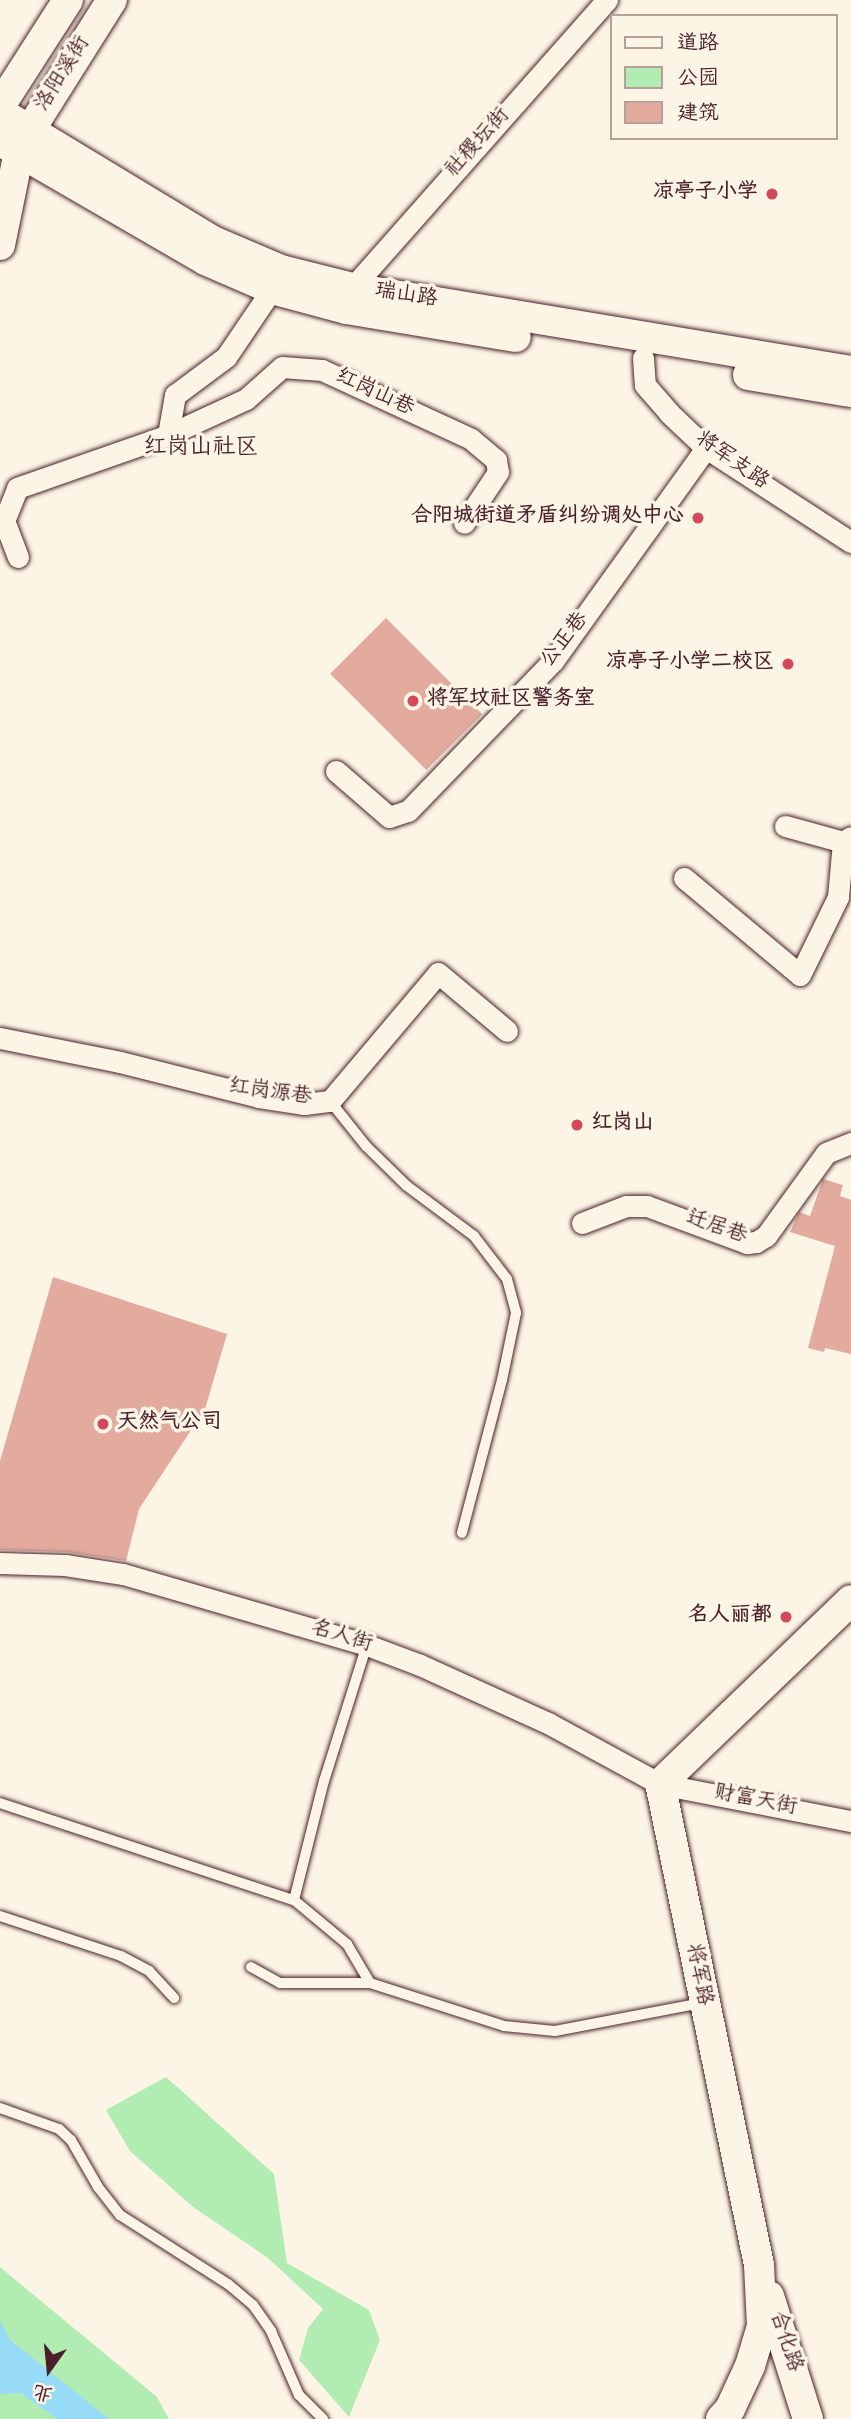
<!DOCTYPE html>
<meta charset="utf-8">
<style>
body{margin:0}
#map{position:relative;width:851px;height:2419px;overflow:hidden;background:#fcf5e5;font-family:"Gochi Hand","LXGW WenKai TC",sans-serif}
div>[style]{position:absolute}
.green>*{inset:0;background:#b1edb2}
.water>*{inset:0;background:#97dbf9}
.building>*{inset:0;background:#e3aa9e;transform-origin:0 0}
.roads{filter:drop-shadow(0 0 2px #4a1f2b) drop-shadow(0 0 2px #4a1f2b)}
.lane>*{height:10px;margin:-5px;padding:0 5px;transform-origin:5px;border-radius:5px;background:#fcf5e5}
.street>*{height:21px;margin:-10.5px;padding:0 10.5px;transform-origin:10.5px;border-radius:10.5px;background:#fcf5e5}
.secondary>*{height:30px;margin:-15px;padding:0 15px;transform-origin:15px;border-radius:15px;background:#fcf5e5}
.dots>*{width:19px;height:19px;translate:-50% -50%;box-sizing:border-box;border:4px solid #fcf5e5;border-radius:50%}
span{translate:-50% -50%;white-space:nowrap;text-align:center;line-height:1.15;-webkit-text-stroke:7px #fcf5e5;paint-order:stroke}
.street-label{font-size:21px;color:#4a1f2b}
.poi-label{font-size:21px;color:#4a1f2b;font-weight:700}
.right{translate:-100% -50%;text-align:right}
.left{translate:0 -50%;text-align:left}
.neighbourhood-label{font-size:23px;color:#4a1f2b}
.legend{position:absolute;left:610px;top:14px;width:228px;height:126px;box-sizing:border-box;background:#fcf5e5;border:2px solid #b59f9b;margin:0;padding:9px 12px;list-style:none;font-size:21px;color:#4a1f2b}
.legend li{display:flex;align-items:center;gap:14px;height:35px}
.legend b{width:35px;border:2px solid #b59f9b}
.north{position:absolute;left:14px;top:2335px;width:70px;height:70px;-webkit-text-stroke:5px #fcf5e5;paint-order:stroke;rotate:195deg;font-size:19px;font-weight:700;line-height:28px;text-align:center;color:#4a1f2b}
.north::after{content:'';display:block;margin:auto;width:24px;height:32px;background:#4a1f2b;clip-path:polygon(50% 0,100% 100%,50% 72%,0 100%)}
</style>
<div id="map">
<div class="green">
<div style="clip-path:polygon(166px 2077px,274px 2174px,287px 2263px,369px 2310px,380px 2340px,349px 2417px,299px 2360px,308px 2328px,323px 2309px,268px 2258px,193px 2207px,130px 2151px,106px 2110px)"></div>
<div style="clip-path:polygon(0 2267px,157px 2397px,169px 2419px,0 2419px)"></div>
</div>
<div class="water">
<div style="clip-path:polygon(0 2321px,10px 2340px,109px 2419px,57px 2419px,21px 2393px,0 2394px)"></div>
</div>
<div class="building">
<div style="left:386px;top:618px;width:136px;height:79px;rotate:45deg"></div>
<div style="clip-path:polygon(823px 1179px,843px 1185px,840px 1196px,851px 1200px,851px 1354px,825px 1348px,824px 1352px,808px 1348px,835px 1246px,790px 1232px,799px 1212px,810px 1216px)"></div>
<div style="clip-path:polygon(53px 1277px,227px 1334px,205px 1409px,139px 1509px,126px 1561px,66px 1552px,0 1550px,0 1461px)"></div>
</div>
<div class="roads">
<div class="lane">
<div style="left:330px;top:1101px;width:58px;rotate:51.3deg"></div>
<div style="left:366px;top:1146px;width:57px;rotate:44.3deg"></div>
<div style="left:407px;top:1186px;width:84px;rotate:36.7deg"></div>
<div style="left:474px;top:1236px;width:54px;rotate:52.5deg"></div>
<div style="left:507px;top:1279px;width:35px;rotate:75deg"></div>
<div style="left:516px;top:1313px;width:68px;rotate:101.8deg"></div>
<div style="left:502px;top:1380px;width:158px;rotate:104.7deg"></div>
<div style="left:0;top:1803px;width:310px;rotate:18.3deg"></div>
<div style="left:294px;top:1900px;width:69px;rotate:39.7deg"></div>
<div style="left:347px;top:1944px;width:45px;rotate:59.5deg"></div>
<div style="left:370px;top:1983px;width:141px;rotate:17.8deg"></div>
<div style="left:504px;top:2026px;width:51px;rotate:5.6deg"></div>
<div style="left:555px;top:2031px;width:150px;rotate:-10.8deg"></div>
<div style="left:294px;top:1900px;width:123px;rotate:-75.9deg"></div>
<div style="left:324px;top:1781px;width:143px;rotate:-72.5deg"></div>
<div style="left:0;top:1916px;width:127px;rotate:18.3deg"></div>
<div style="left:121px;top:1956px;width:32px;rotate:28deg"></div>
<div style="left:149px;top:1971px;width:37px;rotate:47deg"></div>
<div style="left:251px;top:1967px;width:33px;rotate:29deg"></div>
<div style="left:280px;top:1983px;width:90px"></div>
<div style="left:0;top:2108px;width:63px;rotate:19.6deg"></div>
<div style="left:59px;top:2129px;width:16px;rotate:43deg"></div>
<div style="left:71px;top:2140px;width:54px;rotate:60.1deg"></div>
<div style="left:98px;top:2187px;width:36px;rotate:52deg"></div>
<div style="left:120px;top:2215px;width:128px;rotate:32.6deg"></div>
<div style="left:228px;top:2284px;width:33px;rotate:40deg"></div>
<div style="left:253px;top:2305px;width:32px;rotate:55deg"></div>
<div style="left:271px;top:2331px;width:70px;rotate:66.4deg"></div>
<div style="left:299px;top:2395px;width:34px;rotate:45deg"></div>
</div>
<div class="street">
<div style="left:352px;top:288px;width:385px;rotate:-48.5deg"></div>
<div style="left:643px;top:358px;width:27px;rotate:86deg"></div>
<div style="left:645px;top:385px;width:37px;rotate:49deg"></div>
<div style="left:669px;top:413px;width:51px;rotate:43.4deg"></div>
<div style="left:706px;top:448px;width:173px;rotate:33deg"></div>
<div style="left:168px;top:435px;width:41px;rotate:-80.1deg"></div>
<div style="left:175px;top:395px;width:64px;rotate:-36.7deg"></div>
<div style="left:226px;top:357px;width:82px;rotate:-55.9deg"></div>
<div style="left:18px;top:557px;width:39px;rotate:-111deg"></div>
<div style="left:4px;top:521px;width:35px;rotate:-68deg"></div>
<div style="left:17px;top:488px;width:160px;rotate:-19.3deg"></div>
<div style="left:168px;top:435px;width:86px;rotate:-24.8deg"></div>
<div style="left:246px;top:399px;width:48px;rotate:-41.6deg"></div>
<div style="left:282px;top:367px;width:40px;rotate:4.3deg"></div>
<div style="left:322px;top:370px;width:164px;rotate:24.8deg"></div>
<div style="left:471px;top:439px;width:33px;rotate:40deg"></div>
<div style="left:496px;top:460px;width:12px;rotate:81deg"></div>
<div style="left:498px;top:472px;width:61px;rotate:123.7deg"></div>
<div style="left:336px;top:771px;width:70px;rotate:41deg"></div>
<div style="left:389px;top:817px;width:20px;rotate:-18deg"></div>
<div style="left:408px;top:811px;width:209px;rotate:-46deg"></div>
<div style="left:553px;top:661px;width:262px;rotate:-54.3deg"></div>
<div style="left:785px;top:826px;width:60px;rotate:15.4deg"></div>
<div style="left:684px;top:878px;width:151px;rotate:39.9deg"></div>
<div style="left:800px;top:975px;width:87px;rotate:-64deg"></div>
<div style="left:838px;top:897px;width:55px;rotate:-84.8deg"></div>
<div style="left:843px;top:842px;width:9px;rotate:-32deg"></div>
<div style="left:0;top:1038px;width:122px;rotate:11.3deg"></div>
<div style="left:120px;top:1062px;width:143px;rotate:14.1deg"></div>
<div style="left:259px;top:1097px;width:46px;rotate:8.8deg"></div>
<div style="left:304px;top:1104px;width:26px;rotate:-7deg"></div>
<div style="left:330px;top:1101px;width:167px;rotate:-49.8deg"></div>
<div style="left:438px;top:973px;width:90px;rotate:40deg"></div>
<div style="left:582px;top:1223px;width:47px;rotate:-21.1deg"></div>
<div style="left:626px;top:1206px;width:21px"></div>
<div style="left:647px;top:1206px;width:107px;rotate:20.3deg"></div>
<div style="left:747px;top:1243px;width:9px;rotate:-6deg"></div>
<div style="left:756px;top:1242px;width:12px;rotate:-31deg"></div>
<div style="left:766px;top:1236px;width:102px;rotate:-54.1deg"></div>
<div style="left:826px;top:1153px;width:27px;rotate:-22deg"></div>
<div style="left:0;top:1563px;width:65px;rotate:1.8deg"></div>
<div style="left:65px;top:1565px;width:59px;rotate:8.8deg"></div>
<div style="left:123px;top:1574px;width:254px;rotate:16.2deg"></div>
<div style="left:367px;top:1645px;width:57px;rotate:20.7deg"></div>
<div style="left:420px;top:1665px;width:141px;rotate:24.4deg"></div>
<div style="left:548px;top:1723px;width:128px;rotate:28.6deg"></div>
<div style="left:660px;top:1784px;width:195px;rotate:11deg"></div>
</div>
<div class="secondary">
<div style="left:0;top:106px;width:126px;rotate:-57.3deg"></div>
<div style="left:0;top:112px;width:249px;rotate:31.2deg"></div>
<div style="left:213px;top:241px;width:74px;rotate:23.1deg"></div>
<div style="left:281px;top:270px;width:73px;rotate:14.2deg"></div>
<div style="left:352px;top:288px;width:506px;rotate:9.44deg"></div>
<div style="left:0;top:141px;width:237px;rotate:30.1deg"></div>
<div style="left:205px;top:260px;width:73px;rotate:23.4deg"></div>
<div style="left:272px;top:289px;width:77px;rotate:15.1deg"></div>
<div style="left:346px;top:309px;width:172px;rotate:9.4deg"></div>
<div style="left:0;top:245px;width:95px;rotate:-78.5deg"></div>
<div style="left:19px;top:152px;width:25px;rotate:-63deg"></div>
<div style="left:30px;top:130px;width:154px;rotate:-57.8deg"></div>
<div style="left:748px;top:375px;width:104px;rotate:9.4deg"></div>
<div style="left:769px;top:2296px;width:129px;rotate:72.4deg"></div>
<div style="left:721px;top:2419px;width:13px;rotate:-48deg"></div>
<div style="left:730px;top:2409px;width:47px;rotate:-65.1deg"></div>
<div style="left:750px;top:2366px;width:42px;rotate:-73.3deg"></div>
<div style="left:762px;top:2326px;width:61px;rotate:-92.8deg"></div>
<div style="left:759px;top:2265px;width:491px;rotate:-101.6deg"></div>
<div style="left:660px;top:1784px;width:265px;rotate:-43.9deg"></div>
</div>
</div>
<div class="dots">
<div style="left:772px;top:194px;background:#d1495b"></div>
<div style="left:698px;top:518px;background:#d1495b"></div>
<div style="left:788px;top:664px;background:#d1495b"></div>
<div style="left:413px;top:701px;background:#d1495b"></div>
<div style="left:577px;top:1125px;background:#d1495b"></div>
<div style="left:103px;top:1424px;background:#d1495b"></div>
<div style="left:786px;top:1617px;background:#d1495b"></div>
</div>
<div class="street-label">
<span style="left:64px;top:75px;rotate:-58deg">洛阳溪街</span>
<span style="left:479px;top:144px;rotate:-48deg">社稷坛街</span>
<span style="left:406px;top:297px;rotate:9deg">瑞山路</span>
<span style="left:374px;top:394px;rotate:25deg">红岗山巷</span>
<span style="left:731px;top:462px;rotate:35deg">将军支路</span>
<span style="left:566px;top:641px;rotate:-52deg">公正巷</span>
<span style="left:270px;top:1094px;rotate:8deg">红岗源巷</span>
<span style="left:716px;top:1229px;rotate:19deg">迁居巷</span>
<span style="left:341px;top:1638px;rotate:17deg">名人街</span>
<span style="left:755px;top:1802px;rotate:11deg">财富天街</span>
<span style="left:697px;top:1975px;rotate:79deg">将军路</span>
<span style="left:784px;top:2342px;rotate:72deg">合化路</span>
</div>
<div class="poi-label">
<span class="right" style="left:758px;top:194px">凉亭子小学</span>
<span class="right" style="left:684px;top:518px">合阳城街道矛盾纠纷调处中心</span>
<span class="right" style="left:774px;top:664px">凉亭子小学二校区</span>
<span class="left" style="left:427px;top:701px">将军坟社区警务室</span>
<span class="left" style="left:591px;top:1125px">红岗山</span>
<span class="left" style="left:117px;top:1424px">天然气公司</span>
<span class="right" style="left:772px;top:1617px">名人丽都</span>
</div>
<div class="neighbourhood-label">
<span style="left:201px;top:449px">红岗山社区</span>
</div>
<ul class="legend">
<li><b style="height:9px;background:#fcf5e5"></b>道路</li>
<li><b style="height:19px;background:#b1edb2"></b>公园</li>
<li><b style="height:19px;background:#e3aa9e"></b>建筑</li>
</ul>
<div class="north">北</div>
</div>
